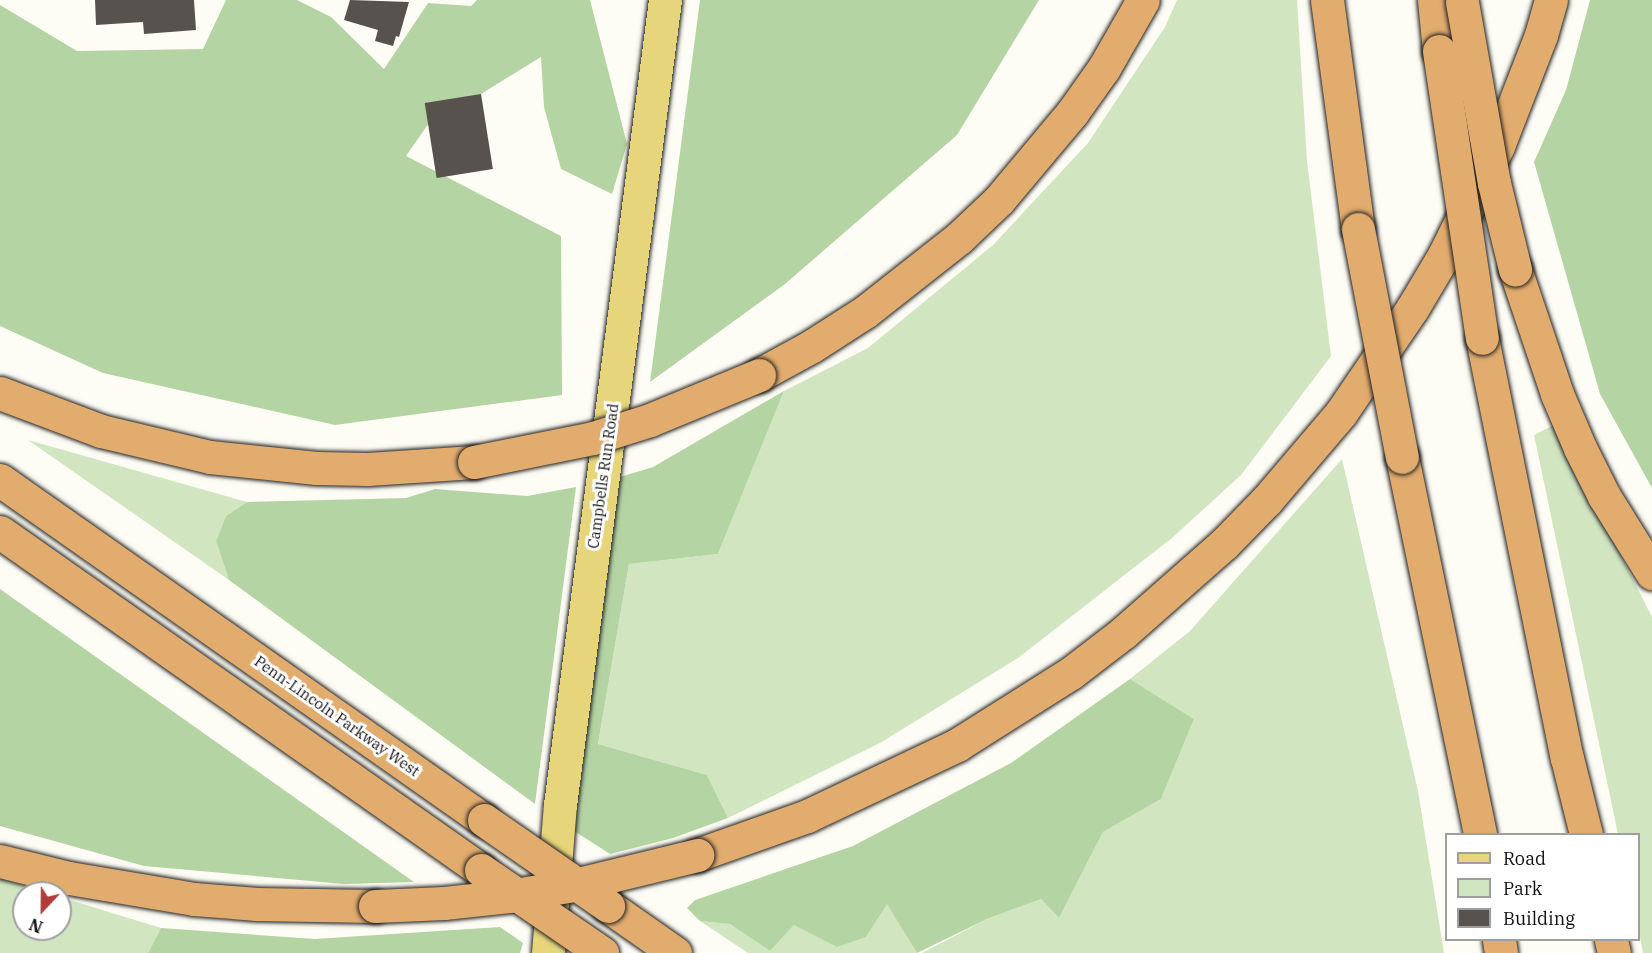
<!DOCTYPE html>
<style>
body{margin:0}
#map{position:relative;width:1652px;height:953px;overflow:hidden;background:#fefdf5;font-family:"IBM Plex Serif",serif}
div>[style]{position:absolute}
.green>*{inset:0;background:#d1e5c1}
.forest>*{inset:0;background:#b5d4a3}
.building>*{inset:0;background:#57524e;transform-origin:0 0}
.roads{filter:drop-shadow(0 0 2px #212121) drop-shadow(0 0 2px #212121)}
.primary>*{height:33px;margin:-16.5px;padding:0 16.5px;transform-origin:16.5px;border-radius:16.5px;background:#e7d57b}
.highway>*{height:33px;margin:-16.5px;padding:0 16.5px;transform-origin:16.5px;border-radius:16.5px;background:#e2ac6e}
.bridges{filter:drop-shadow(0 0 2px #212121) drop-shadow(0 0 2px #212121)}
.highway-bridge>*{height:33px;margin:-16.5px;padding:0 16.5px;transform-origin:16.5px;border-radius:16.5px;background:#e2ac6e}
span{translate:-50% -50%;white-space:nowrap;text-align:center;line-height:1.15;-webkit-text-stroke:6px #fff;paint-order:stroke}
.street-label{font-size:15px;color:#101010}
.legend{position:absolute;left:1445px;top:833px;width:195px;height:108px;box-sizing:border-box;background:#fff;border:2px solid #9f9f9f;margin:0;padding:8px 10px;list-style:none;font-size:18px;color:#101010}
.legend li{display:flex;align-items:center;gap:12px;height:30px}
.legend b{width:30px;border:2px solid #9f9f9f}
.north{position:absolute;left:12px;top:881px;width:60px;height:60px;box-sizing:border-box;background:#fff;border:2px solid #9f9f9f;border-radius:50%;rotate:202deg;font-size:16px;font-weight:700;line-height:24px;text-align:center;color:#101010}
.north::after{content:'';display:block;margin:auto;width:21px;height:27px;background:#af3d39;clip-path:polygon(50% 0,100% 100%,50% 72%,0 100%)}
</style>
<div id="map">
<div class="green">
<div style="clip-path:polygon(1177px 0,1297px 0,1307px 161px,1331px 356px,1241px 475px,1172px 538px,1018px 658px,880px 743px,728px 818px,707px 775px,598px 744px,629px 564px,718px 554px,784px 391px,868px 348px,993px 245px,1088px 143px,1165px 27px)"></div>
<div style="clip-path:polygon(1554px 425px,1652px 617px,1652px 953px,1643px 953px,1639px 932px,1638px 834px,1618px 834px,1534px 435px)"></div>
<div style="clip-path:polygon(28px 440px,247px 502px,226px 516px,216px 541px,229px 580px)"></div>
<div style="clip-path:polygon(1342px 459px,1418px 791px,1444px 953px,922px 953px,987px 919px,1041px 899px,1059px 918px,1103px 832px,1161px 799px,1194px 719px,1130px 679px,1190px 631px)"></div>
<div style="clip-path:polygon(0 878px,48px 893px,24px 893px,24px 929px,60px 929px,60px 897px,161px 928px,148px 953px,0 953px)"></div>
<div style="clip-path:polygon(887px 903px,917px 953px,748px 953px,700px 921px,730px 924px,770px 951px,794px 925px,866px 937px)"></div>
</div>
<div class="forest">
<div style="clip-path:polygon(226px 0,297px 0,331px 17px,384px 69px,428px 3px,471px 6px,477px 0,590px 0,627px 144px,612px 194px,561px 169px,544px 107px,541px 57px,481px 94px,438px 110px,406px 156px,561px 236px,562px 395px,335px 425px,103px 373px,0 326px,0 5px,77px 51px,203px 49px)"></div>
<div style="clip-path:polygon(700px 0,1039px 0,957px 135px,785px 284px,650px 382px)"></div>
<div style="clip-path:polygon(1590px 0,1652px 0,1652px 488px,1600px 394px,1534px 162px,1566px 90px)"></div>
<div style="clip-path:polygon(784px 391px,718px 554px,629px 564px,598px 744px,707px 775px,728px 818px,673px 838px,610px 854px,571px 829px,620px 477px,653px 467px)"></div>
<div style="clip-path:polygon(576px 487px,535px 804px,229px 580px,216px 541px,226px 516px,247px 502px,406px 498px,435px 489px,527px 496px)"></div>
<div style="clip-path:polygon(0 589px,414px 882px,344px 884px,144px 866px,0 826px)"></div>
<div style="clip-path:polygon(1130px 679px,1194px 719px,1161px 799px,1103px 832px,1059px 918px,1041px 899px,987px 919px,917px 953px,887px 904px,866px 937px,837px 947px,794px 925px,770px 951px,730px 924px,700px 921px,687px 908px,695px 900px,853px 846px,1011px 763px)"></div>
<div style="clip-path:polygon(500px 927px,523px 943px,520px 953px,148px 953px,161px 928px,315px 939px)"></div>
</div>
<div class="building">
<div style="clip-path:polygon(95px 0,194px 0,196px 30px,144px 34px,143px 22px,96px 25px)"></div>
<div style="clip-path:polygon(350px 0,409px 2px,399px 37px,396px 36px,393px 46px,375px 41px,378px 30px,344px 20px)"></div>
<div style="left:481px;top:94px;width:76px;height:57px;rotate:81deg"></div>
</div>
<div class="roads">
<div class="primary">
<div style="left:548px;top:953px;width:148px;rotate:-85.4deg"></div>
<div style="left:560px;top:805px;width:812px;rotate:-82.57deg"></div>
</div>
<div class="highway">
<div style="left:1327px;top:0;width:231px;rotate:82.3deg"></div>
<div style="left:1434px;top:0;width:51px;rotate:84.4deg"></div>
<div style="left:1515px;top:269px;width:132px;rotate:71.4deg"></div>
<div style="left:1557px;top:394px;width:59px;rotate:66.9deg"></div>
<div style="left:1580px;top:448px;width:54px;rotate:63.4deg"></div>
<div style="left:1604px;top:496px;width:91px;rotate:58.1deg"></div>
<div style="left:1482px;top:338px;width:429px;rotate:78.6deg"></div>
<div style="left:1567px;top:758px;width:78px;rotate:76deg"></div>
<div style="left:759px;top:375px;width:60px;rotate:-28.7deg"></div>
<div style="left:812px;top:346px;width:63px;rotate:-32.7deg"></div>
<div style="left:865px;top:312px;width:120px;rotate:-38.2deg"></div>
<div style="left:959px;top:238px;width:55px;rotate:-43.5deg"></div>
<div style="left:999px;top:200px;width:114px;rotate:-50deg"></div>
<div style="left:1072px;top:113px;width:55px;rotate:-54.6deg"></div>
<div style="left:1104px;top:68px;width:78px;rotate:-60.2deg"></div>
<div style="left:0;top:393px;width:108px;rotate:20.6deg"></div>
<div style="left:101px;top:431px;width:112px;rotate:13.4deg"></div>
<div style="left:210px;top:457px;width:107px;rotate:5.9deg"></div>
<div style="left:316px;top:468px;width:52px;rotate:1.1deg"></div>
<div style="left:368px;top:469px;width:106px;rotate:-3.8deg"></div>
<div style="left:1402px;top:457px;width:385px;rotate:78.3deg"></div>
<div style="left:0;top:480px;width:591px;rotate:35.09deg"></div>
<div style="left:0;top:532px;width:588px;rotate:35.1deg"></div>
<div style="left:697px;top:855px;width:117px;rotate:-19.5deg"></div>
<div style="left:807px;top:816px;width:166px;rotate:-25.3deg"></div>
<div style="left:957px;top:745px;width:135px;rotate:-32.3deg"></div>
<div style="left:1071px;top:673px;width:66px;rotate:-37.6deg"></div>
<div style="left:1123px;top:633px;width:135px;rotate:-41.4deg"></div>
<div style="left:1224px;top:544px;width:62px;rotate:-45.7deg"></div>
<div style="left:1267px;top:500px;width:114px;rotate:-49.6deg"></div>
<div style="left:1341px;top:413px;width:126px;rotate:-55.7deg"></div>
<div style="left:1412px;top:309px;width:63px;rotate:-59.3deg"></div>
<div style="left:1444px;top:255px;width:122px;rotate:-63.6deg"></div>
<div style="left:1498px;top:146px;width:119px;rotate:-68.8deg"></div>
<div style="left:1541px;top:35px;width:36px;rotate:-74deg"></div>
<div style="left:0;top:861px;width:71px;rotate:13.8deg"></div>
<div style="left:69px;top:878px;width:127px;rotate:9.5deg"></div>
<div style="left:194px;top:899px;width:63px;rotate:4.5deg"></div>
<div style="left:257px;top:904px;width:118px;rotate:1deg"></div>
<div style="left:608px;top:906px;width:82px;rotate:35deg"></div>
<div style="left:1499px;top:940px;width:13px;rotate:81deg"></div>
<div style="left:1611px;top:940px;width:13px;rotate:77deg"></div>
</div>
</div>
<div class="bridges">
<div class="highway-bridge">
<div style="left:1462px;top:2px;width:184px;rotate:80deg"></div>
<div style="left:1494px;top:183px;width:89px;rotate:76.3deg"></div>
<div style="left:1439px;top:51px;width:290px;rotate:81.5deg"></div>
<div style="left:1358px;top:229px;width:232px;rotate:79.1deg"></div>
<div style="left:474px;top:462px;width:121px;rotate:-11.4deg"></div>
<div style="left:593px;top:438px;width:60px;rotate:-17.5deg"></div>
<div style="left:650px;top:420px;width:118px;rotate:-22.4deg"></div>
<div style="left:484px;top:820px;width:151px;rotate:34.7deg"></div>
<div style="left:481px;top:870px;width:147px;rotate:34.4deg"></div>
<div style="left:375px;top:906px;width:69px;rotate:-2.5deg"></div>
<div style="left:444px;top:903px;width:65px;rotate:-6.1deg"></div>
<div style="left:509px;top:896px;width:66px;rotate:-9.6deg"></div>
<div style="left:574px;top:885px;width:127px;rotate:-13.7deg"></div>
</div>
</div>
<div class="street-label">
<span style="left:603px;top:476px;rotate:-82deg">Campbells Run Road</span>
<span style="left:337px;top:716px;rotate:35deg">Penn-Lincoln Parkway West</span>
</div>
<ul class="legend">
<li><b style="height:8px;background:#e7d57b"></b>Road</li>
<li><b style="height:16px;background:#d1e5c1"></b>Park</li>
<li><b style="height:16px;background:#57524e"></b>Building</li>
</ul>
<div class="north">N</div>
</div>
